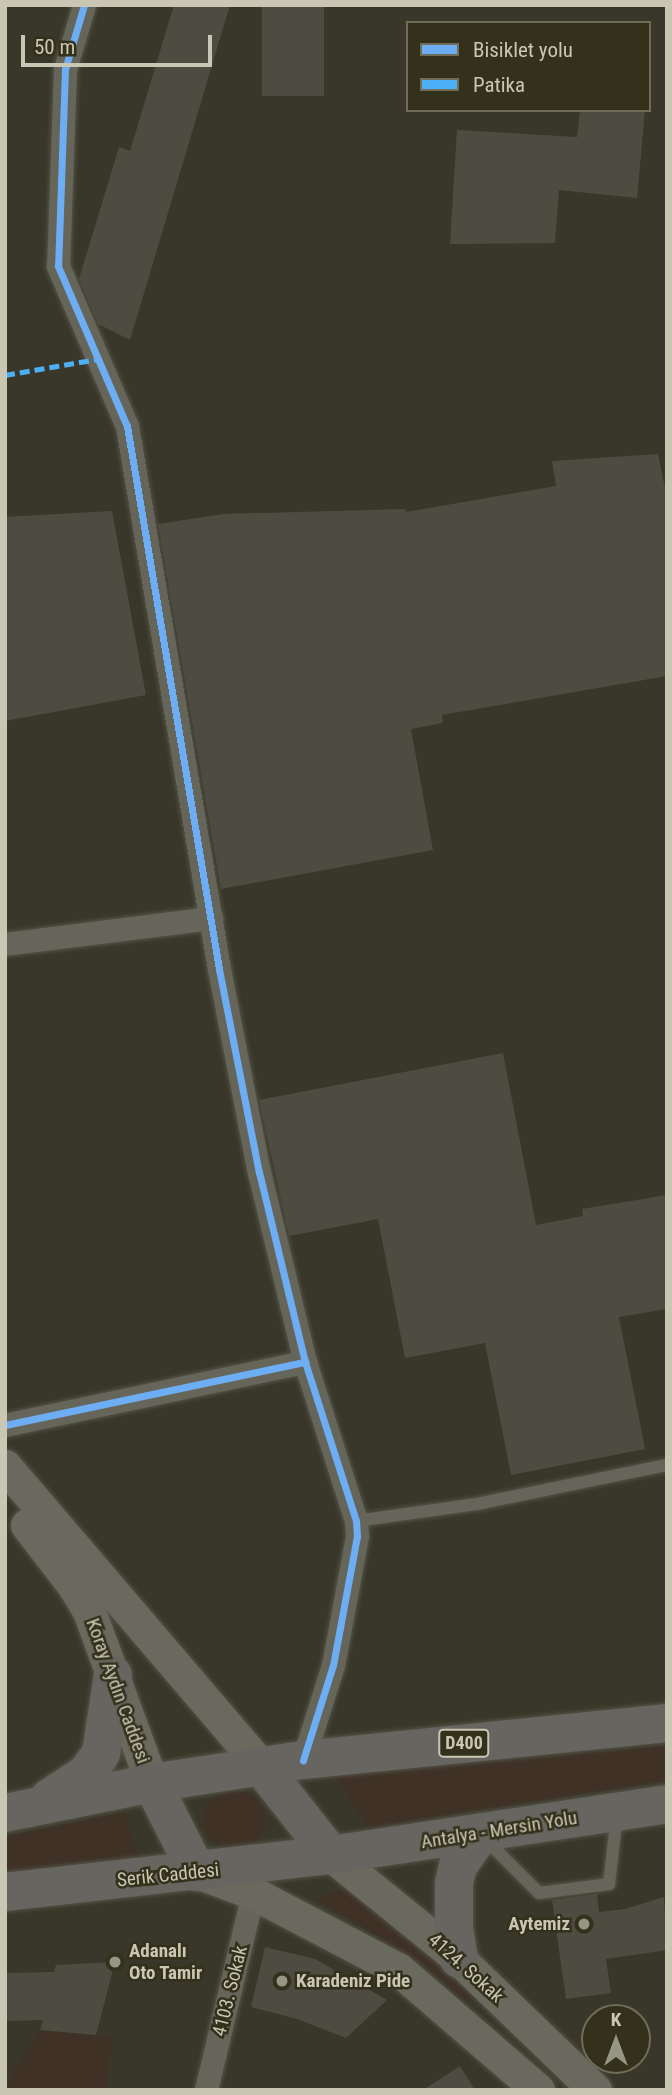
<!DOCTYPE html>
<meta charset="utf-8">
<style>
body{margin:0}
#map{position:relative;width:672px;height:2095px;overflow:hidden;background:#393729;font-family:"Roboto Condensed",sans-serif}
div>[style]{position:absolute}
.green>*{inset:0;background:#3f3126}
.round{border-radius:50%}
.building>*{inset:0;background:#4e4c41;transform-origin:0 0}
.roads{filter:drop-shadow(0 0 2px #535247) drop-shadow(0 0 2px #535247)}
.lane>*{height:12px;margin:-6px;padding:0 6px;transform-origin:6px;border-radius:6px;background:#666559}
.street>*{height:23px;margin:-11.5px;padding:0 11.5px;transform-origin:11.5px;border-radius:11.5px;background:#666559}
.secondary>*{height:33px;margin:-16.5px;padding:0 16.5px;transform-origin:16.5px;border-radius:16.5px;background:#6a695e}
.highway>*{height:38px;margin:-19px;padding:0 19px;transform-origin:19px;border-radius:19px;background:#66655f}
.quiet>*{height:5px;margin-top:-2.5px;transform-origin:0;background:repeating-linear-gradient(90deg,#4cb0f7 0 10px,transparent 0 15px)}
.cycleway>*{height:7px;margin:-3.5px;padding:0 3.5px;transform-origin:3.5px;border-radius:3.5px;background:#6dadf4}
.dots>*{width:19px;height:19px;translate:-50% -50%;box-sizing:border-box;border:4px solid #33311c;border-radius:50%}
span{translate:-50% -50%;white-space:nowrap;text-align:center;line-height:1.15;-webkit-text-stroke:5px #33311c;paint-order:stroke}
.shield-label span{padding:2px 5px;background:#33311c;border:2px solid;border-radius:5px;-webkit-text-stroke-width:0}
.shield-label{font-size:18px;color:#c9c7b3;font-weight:700}
.street-label{font-size:19px;color:#c9c7b3}
.poi-label{font-size:19px;color:#c9c7b3;font-weight:700}
.right{translate:-100% -50%;text-align:right}
.left{translate:0 -50%;text-align:left}
.frame{position:absolute;inset:0;border:7px solid #c9c7b3;pointer-events:none}
.legend{position:absolute;left:406px;top:21px;width:245px;height:91px;box-sizing:border-box;background:#33311c;border:2px solid #6f6d58;margin:0;padding:9px 12px;list-style:none;font-size:21px;color:#c9c7b3}
.legend li{display:flex;align-items:center;gap:14px;height:35px}
.legend b{width:35px;border:2px solid #6f6d58}
.north{position:absolute;left:581px;top:2004px;width:70px;height:70px;box-sizing:border-box;background:#33311c;border:2px solid #6f6d58;border-radius:50%;rotate:0deg;font-size:19px;font-weight:700;line-height:28px;text-align:center;color:#c9c7b3}
.north::after{content:'';display:block;margin:auto;width:24px;height:32px;background:#979583;clip-path:polygon(50% 0,100% 100%,50% 72%,0 100%)}
.scale{position:absolute;left:21px;top:35px;width:191px;height:32px;box-sizing:border-box;border:4px solid #c9c7b3;border-top:0;padding-left:9px;font-size:21px;line-height:24px;white-space:nowrap;color:#c9c7b3;-webkit-text-stroke:5px #33311c;paint-order:stroke}
</style>
<div id="map">
<div class="green">
<div style="clip-path:polygon(667px 1746px,667px 1780px,368px 1828px,335px 1776px)"></div>
<div class="round" style="left:204px;top:1790px;width:60px;height:60px"></div>
<div style="clip-path:polygon(124px 1812px,139px 1859px,5px 1876px,5px 1837px)"></div>
<div style="clip-path:polygon(347px 1889px,419px 1945px,471px 1996px,467px 2002px,414px 1959px,316px 1898px)"></div>
<div style="clip-path:polygon(40px 2030px,112px 2037px,107px 2090px,8px 2090px,12px 2075px)"></div>
</div>
<div class="building">
<div style="clip-path:polygon(174px 5px,230px 5px,130px 340px,98px 324px,79px 279px,119px 147px,130px 151px)"></div>
<div style="left:262px;top:5px;width:62px;height:91px"></div>
<div style="clip-path:polygon(580px 110px,645px 110px,637px 198px,559px 190px,555px 243px,450px 244px,457px 130px,577px 137px)"></div>
<div style="clip-path:polygon(658px 454px,667px 498px,667px 676px,442px 715px,443px 723px,411px 729px,433px 850px,221px 889px,158px 524px,223px 514px,405px 509px,406px 512px,556px 486px,552px 461px)"></div>
<div style="clip-path:polygon(112px 511px,146px 695px,5px 721px,5px 517px)"></div>
<div style="clip-path:polygon(503px 1053px,536px 1225px,583px 1216px,582px 1209px,667px 1195px,667px 1309px,619px 1317px,645px 1449px,511px 1475px,485px 1343px,405px 1358px,378px 1219px,289px 1236px,259px 1100px)"></div>
<div style="clip-path:polygon(597px 1894px,599px 1912px,625px 1909px,664px 1897px,667px 1950px,606px 1959px,611px 1993px,566px 1999px,552px 1900px)"></div>
<div style="clip-path:polygon(265px 1947px,315px 1959px,387px 2000px,346px 2038px,297px 2019px,251px 2007px)"></div>
<div style="clip-path:polygon(115px 1962px,96px 2035px,40px 2030px,43px 2020px,5px 2021px,5px 1973px,54px 1972px,56px 1965px)"></div>
<div style="clip-path:polygon(460px 2066px,475px 2090px,423px 2090px)"></div>
</div>
<div class="roads">
<div class="lane">
<div style="left:356px;top:1521px;width:122px;rotate:-8deg"></div>
<div style="left:477px;top:1504px;width:194px;rotate:-11.6deg"></div>
<div style="left:485px;top:1839px;width:76px;rotate:45deg"></div>
<div style="left:539px;top:1893px;width:71px;rotate:-7.3deg"></div>
<div style="left:609px;top:1884px;width:69px;rotate:-83.4deg"></div>
</div>
<div class="street">
<div style="left:84px;top:5px;width:67px;rotate:106.5deg"></div>
<div style="left:65px;top:69px;width:197px;rotate:92deg"></div>
<div style="left:58px;top:266px;width:174px;rotate:66.7deg"></div>
<div style="left:127px;top:426px;width:551px;rotate:80.38deg"></div>
<div style="left:219px;top:969px;width:207px;rotate:78.9deg"></div>
<div style="left:259px;top:1172px;width:195px;rotate:76.4deg"></div>
<div style="left:305px;top:1362px;width:167px;rotate:72.2deg"></div>
<div style="left:356px;top:1521px;width:15px;rotate:86deg"></div>
<div style="left:357px;top:1536px;width:131px;rotate:100.5deg"></div>
<div style="left:333px;top:1665px;width:100px;rotate:107.5deg"></div>
<div style="left:5px;top:944px;width:208px;rotate:-7.2deg"></div>
<div style="left:5px;top:1425px;width:307px;rotate:-11.9deg"></div>
<div style="left:206px;top:2090px;width:203px;rotate:-76.6deg"></div>
</div>
<div class="secondary">
<div style="left:5px;top:1466px;width:394px;rotate:49.5deg"></div>
<div style="left:27px;top:1525px;width:77px;rotate:52.4deg"></div>
<div style="left:74px;top:1586px;width:29px;rotate:59deg"></div>
<div style="left:89px;top:1611px;width:183px;rotate:69.9deg"></div>
<div style="left:331px;top:1855px;width:165px;rotate:39.1deg"></div>
<div style="left:459px;top:1959px;width:189px;rotate:43.9deg"></div>
<div style="left:197px;top:1872px;width:60px;rotate:20.6deg"></div>
<div style="left:253px;top:1893px;width:164px;rotate:27.7deg"></div>
<div style="left:398px;top:1969px;width:185px;rotate:40.8deg"></div>
</div>
<div class="highway">
<div style="left:261px;top:1766px;width:113px;rotate:51.8deg"></div>
<div style="left:152px;top:1783px;width:100px;rotate:63.2deg"></div>
<div style="left:49px;top:1798px;width:44px;rotate:-33deg"></div>
<div style="left:86px;top:1774px;width:26px;rotate:-54deg"></div>
<div style="left:101px;top:1753px;width:79px;rotate:-81.3deg"></div>
<div style="left:5px;top:1813px;width:150px;rotate:-11.5deg"></div>
<div style="left:152px;top:1783px;width:153px;rotate:-8.7deg"></div>
<div style="left:303px;top:1760px;width:366px;rotate:-5.8deg"></div>
<div style="left:5px;top:1892px;width:328px;rotate:-6.5deg"></div>
<div style="left:331px;top:1855px;width:340px;rotate:-8.6deg"></div>
<div style="left:459px;top:1959px;width:33px;rotate:-99deg"></div>
<div style="left:454px;top:1926px;width:43px;rotate:-90deg"></div>
<div style="left:454px;top:1883px;width:17px;rotate:-77deg"></div>
<div style="left:458px;top:1866px;width:39px;rotate:-55deg"></div>
</div>
</div>
<div class="quiet">
<div style="left:5px;top:375px;width:94px;rotate:-9.8deg"></div>
</div>
<div class="cycleway">
<div style="left:84px;top:5px;width:67px;rotate:106.5deg"></div>
<div style="left:65px;top:69px;width:197px;rotate:92deg"></div>
<div style="left:58px;top:266px;width:174px;rotate:66.7deg"></div>
<div style="left:127px;top:426px;width:551px;rotate:80.38deg"></div>
<div style="left:219px;top:969px;width:207px;rotate:78.9deg"></div>
<div style="left:259px;top:1172px;width:195px;rotate:76.4deg"></div>
<div style="left:305px;top:1362px;width:167px;rotate:72.2deg"></div>
<div style="left:356px;top:1521px;width:15px;rotate:86deg"></div>
<div style="left:357px;top:1536px;width:131px;rotate:100.5deg"></div>
<div style="left:333px;top:1665px;width:100px;rotate:107.5deg"></div>
<div style="left:5px;top:1425px;width:307px;rotate:-11.9deg"></div>
</div>
<div class="dots">
<div style="left:584px;top:1924px;background:#979583"></div>
<div style="left:115px;top:1962px;background:#979583"></div>
<div style="left:282px;top:1981px;background:#979583"></div>
</div>
<div class="shield-label">
<span style="left:464px;top:1743px">D400</span>
</div>
<div class="street-label">
<span style="left:118px;top:1691px;rotate:70deg">Koray Aydın Caddesi</span>
<span style="left:499px;top:1830px;rotate:-9deg">Antalya - Mersin Yolu</span>
<span style="left:168px;top:1875px;rotate:-6deg">Serik Caddesi</span>
<span style="left:466px;top:1968px;rotate:42deg">4124. Sokak</span>
<span style="left:230px;top:1991px;rotate:-76deg">4103. Sokak</span>
</div>
<div class="poi-label">
<span class="right" style="left:570px;top:1924px">Aytemiz</span>
<span class="left" style="left:129px;top:1962px">Adanalı<br>Oto Tamir</span>
<span class="left" style="left:296px;top:1981px">Karadeniz Pide</span>
</div>
<div class="frame"></div>
<ul class="legend">
<li><b style="height:9px;background:#6dadf4"></b>Bisiklet yolu</li>
<li><b style="height:9px;background:#4cb0f7"></b>Patika</li>
</ul>
<div class="north">K</div>
<div class="scale">50 m</div>
</div>
